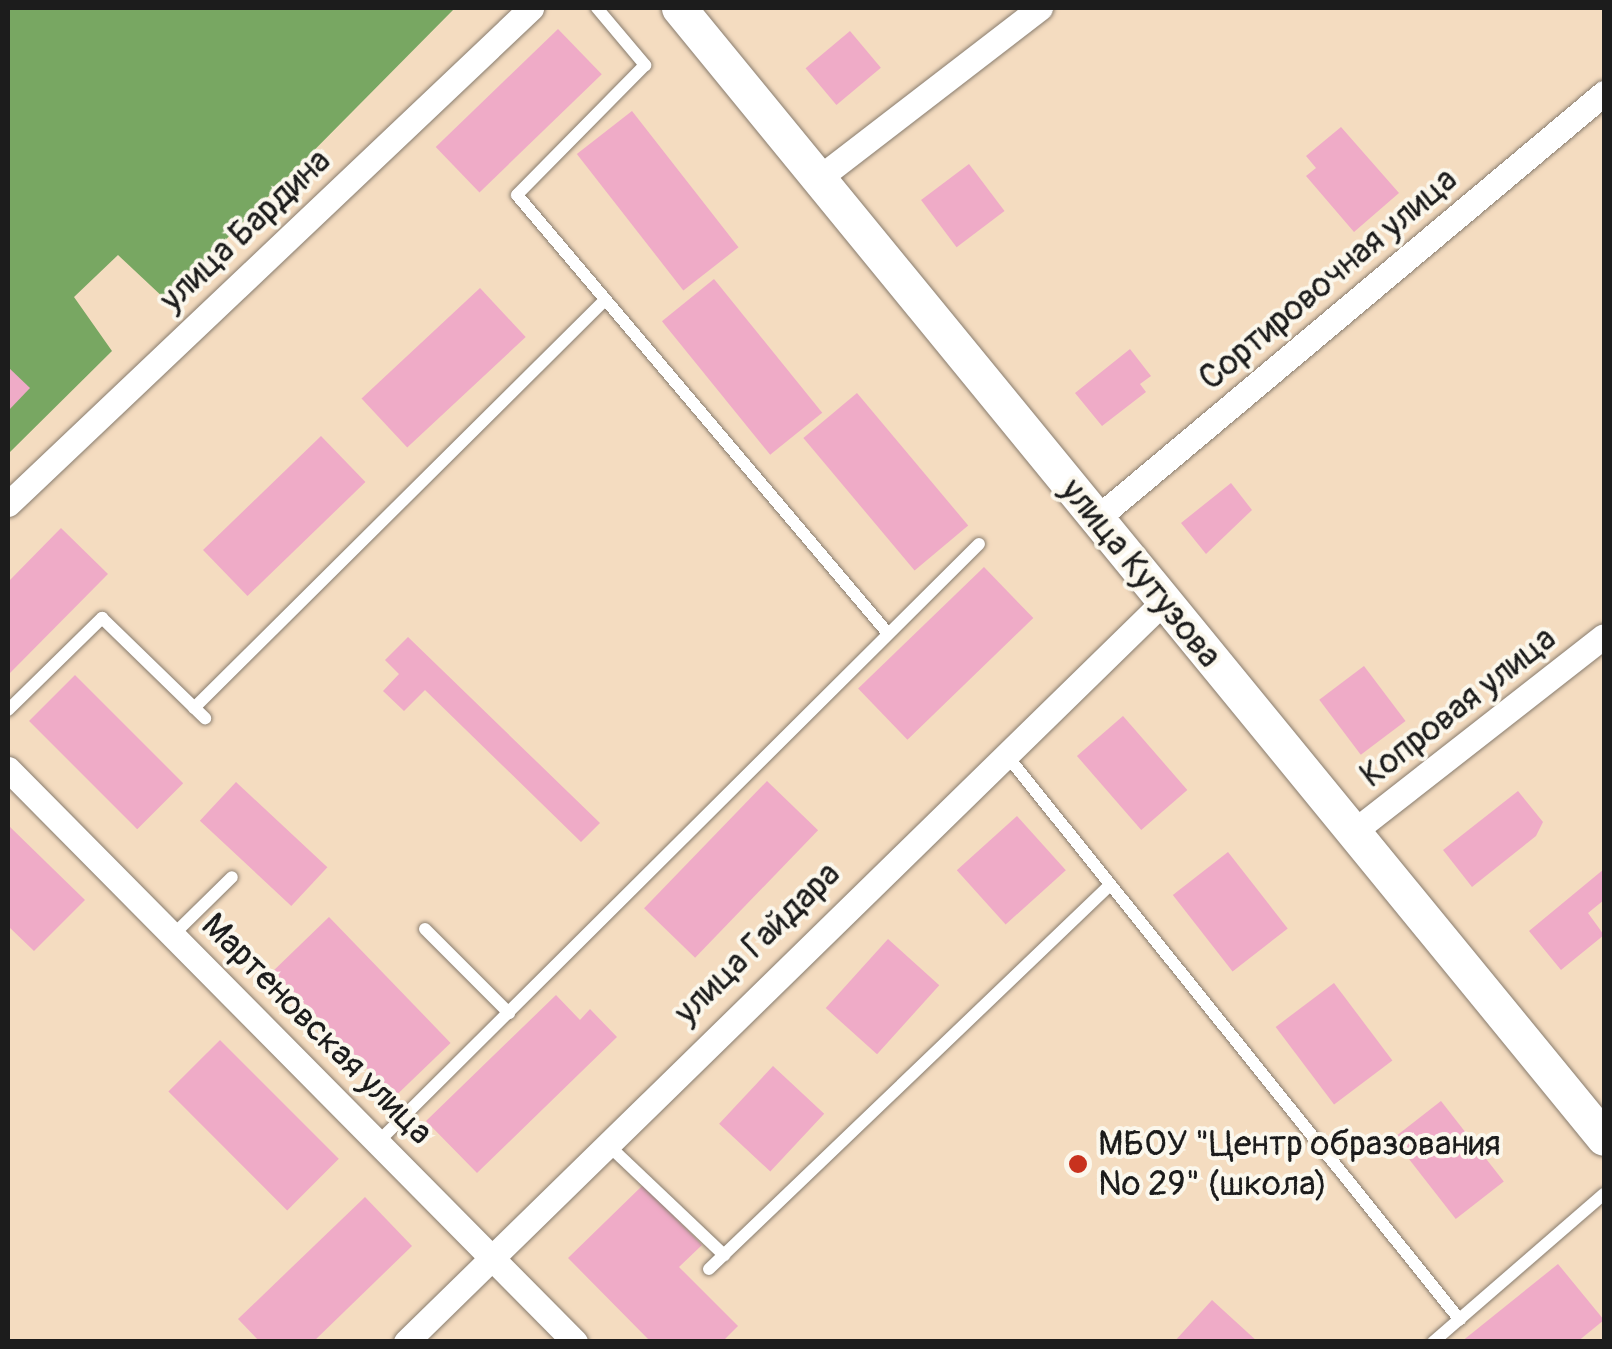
<!DOCTYPE html>
<meta charset="utf-8">
<style>
body{margin:0}
#map{position:relative;width:1612px;height:1349px;overflow:hidden;background:#f4dcc0;font-family:Pangolin,sans-serif}
div>[style]{position:absolute}
.forest>*{inset:0;background:#78a762}
.building>*{inset:0;background:#efabc7;transform-origin:0 0}
.roads{filter:drop-shadow(0 0 2px #887c6e) drop-shadow(0 0 2px #887c6e)}
.lane>*{height:12px;margin:-6px;padding:0 6px;transform-origin:6px;border-radius:6px;background:#fff}
.street>*{height:25px;margin:-12.5px;padding:0 12.5px;transform-origin:12.5px;border-radius:12.5px;background:#fff}
.secondary>*{height:35px;margin:-17.5px;padding:0 17.5px;transform-origin:17.5px;border-radius:17.5px;background:#fff}
.dots>*{width:28px;height:28px;translate:-50% -50%;box-sizing:border-box;border:5px solid #fbf7ec;border-radius:50%}
span{translate:-50% -50%;white-space:nowrap;text-align:center;line-height:1.15;-webkit-text-stroke:8px #fbf7ec;paint-order:stroke}
.street-label{font-size:35px;color:#1c1c1c}
.poi-label{font-size:35px;color:#1c1c1c}
.left{translate:0 -50%;text-align:left}
.frame{position:absolute;inset:0;border:10px solid #1c1c1c;pointer-events:none}
</style>
<div id="map">
<div class="forest">
<div style="clip-path:polygon(8px 8px,455px 8px,166px 300px,118px 255px,74px 297px,112px 351px,8px 454px)"></div>
</div>
<div class="building">
<div style="left:558px;top:29px;width:63px;height:170px;rotate:46deg"></div>
<div style="left:850px;top:31px;width:48px;height:58px;rotate:50deg"></div>
<div style="left:632px;top:111px;width:173px;height:70px;rotate:52deg"></div>
<div style="clip-path:polygon(1341px 127px,1399px 193px,1354px 232px,1306px 176px,1316px 168px,1306px 156px)"></div>
<div style="left:969px;top:164px;width:59px;height:60px;rotate:53deg"></div>
<div style="left:714px;top:279px;width:172px;height:67px;rotate:51deg"></div>
<div style="left:480px;top:288px;width:67px;height:162px;rotate:47deg"></div>
<div style="clip-path:polygon(1130px 349px,1151px 376px,1140px 384px,1146px 392px,1102px 426px,1075px 393px)"></div>
<div style="clip-path:polygon(8px 367px,30px 388px,8px 411px)"></div>
<div style="left:857px;top:393px;width:173px;height:70px;rotate:50deg"></div>
<div style="left:321px;top:436px;width:64px;height:164px;rotate:46deg"></div>
<div style="clip-path:polygon(1231px 483px,1252px 510px,1206px 554px,1181px 523px)"></div>
<div style="clip-path:polygon(61px 528px,108px 574px,8px 675px,8px 582px)"></div>
<div style="left:984px;top:567px;width:71px;height:175px;rotate:46deg"></div>
<div style="clip-path:polygon(408px 637px,600px 823px,581px 842px,425px 690px,404px 711px,383px 691px,399px 674px,385px 660px)"></div>
<div style="left:1364px;top:666px;width:69px;height:56px;rotate:53deg"></div>
<div style="left:75px;top:675px;width:153px;height:65px;rotate:45deg"></div>
<div style="left:1123px;top:716px;width:98px;height:61px;rotate:49deg"></div>
<div style="left:767px;top:781px;width:71px;height:177px;rotate:44deg"></div>
<div style="left:236px;top:782px;width:125px;height:53px;rotate:43deg"></div>
<div style="clip-path:polygon(1518px 791px,1543px 822px,1536px 836px,1472px 887px,1443px 850px)"></div>
<div style="left:1017px;top:816px;width:73px;height:81px;rotate:48deg"></div>
<div style="clip-path:polygon(8px 825px,85px 900px,34px 951px,8px 926px)"></div>
<div style="left:1228px;top:852px;width:97px;height:70px;rotate:52deg"></div>
<div style="clip-path:polygon(1604px 869px,1604px 900px,1588px 913px,1604px 935px,1561px 970px,1529px 931px)"></div>
<div style="left:329px;top:917px;width:175px;height:78px;rotate:46deg"></div>
<div style="left:888px;top:939px;width:69px;height:93px;rotate:42deg"></div>
<div style="left:1334px;top:983px;width:97px;height:73px;rotate:53deg"></div>
<div style="clip-path:polygon(556px 995px,580px 1020px,590px 1009px,617px 1037px,477px 1173px,426px 1121px)"></div>
<div style="left:220px;top:1040px;width:168px;height:73px;rotate:45deg"></div>
<div style="left:773px;top:1066px;width:70px;height:79px;rotate:43deg"></div>
<div style="left:1441px;top:1101px;width:102px;height:61px;rotate:52deg"></div>
<div style="clip-path:polygon(643px 1185px,702px 1245px,679px 1267px,738px 1326px,722px 1342px,651px 1342px,568px 1258px)"></div>
<div style="clip-path:polygon(365px 1197px,412px 1246px,313px 1342px,260px 1342px,238px 1319px)"></div>
<div style="clip-path:polygon(1558px 1264px,1604px 1320px,1577px 1342px,1461px 1342px)"></div>
<div style="clip-path:polygon(1212px 1300px,1258px 1342px,1174px 1342px)"></div>
</div>
<div class="roads">
<div class="lane">
<div style="left:597px;top:8px;width:75px;rotate:49.9deg"></div>
<div style="left:645px;top:65px;width:182px;rotate:134.6deg"></div>
<div style="left:517px;top:195px;width:571px;rotate:49.76deg"></div>
<div style="left:194px;top:708px;width:579px;rotate:-44.79deg"></div>
<div style="left:8px;top:710px;width:132px;rotate:-44.4deg"></div>
<div style="left:102px;top:618px;width:144px;rotate:44.2deg"></div>
<div style="left:1004px;top:752px;width:728px;rotate:51.24deg"></div>
<div style="left:425px;top:929px;width:119px;rotate:45deg"></div>
<div style="left:174px;top:934px;width:81px;rotate:-44.5deg"></div>
<div style="left:380px;top:1140px;width:845px;rotate:-44.86deg"></div>
<div style="left:606px;top:1143px;width:163px;rotate:43.5deg"></div>
<div style="left:709px;top:1269px;width:555px;rotate:-43.76deg"></div>
<div style="left:1433px;top:1342px;width:226px;rotate:-40.9deg"></div>
</div>
<div class="street">
<div style="left:819px;top:178px;width:279px;rotate:-37.6deg"></div>
<div style="left:8px;top:504px;width:721px;rotate:-43.48deg"></div>
<div style="left:1096px;top:519px;width:663px;rotate:-39.98deg"></div>
<div style="left:8px;top:769px;width:806px;rotate:45.3deg"></div>
<div style="left:1353px;top:832px;width:318px;rotate:-38deg"></div>
<div style="left:406px;top:1342px;width:1059px;rotate:-44.35deg"></div>
</div>
<div class="secondary">
<div style="left:679px;top:8px;width:1460px;rotate:50.7deg"></div>
</div>
</div>
<div class="dots">
<div style="left:1078px;top:1164px;background:#c8321e"></div>
</div>
<div class="street-label">
<span style="left:245px;top:230px;rotate:-43deg">улица Бардина</span>
<span style="left:1328px;top:279px;rotate:-40deg">Сортировочная улица</span>
<span style="left:1141px;top:573px;rotate:51deg">улица Кутузова</span>
<span style="left:1458px;top:707px;rotate:-38deg">Копровая улица</span>
<span style="left:757px;top:943px;rotate:-44deg">улица Гайдара</span>
<span style="left:317px;top:1029px;rotate:45deg">Мартеновская улица</span>
</div>
<div class="poi-label">
<span class="left" style="left:1098px;top:1164px">МБОУ "Центр образования<br>№ 29" (школа)</span>
</div>
<div class="frame"></div>
</div>
